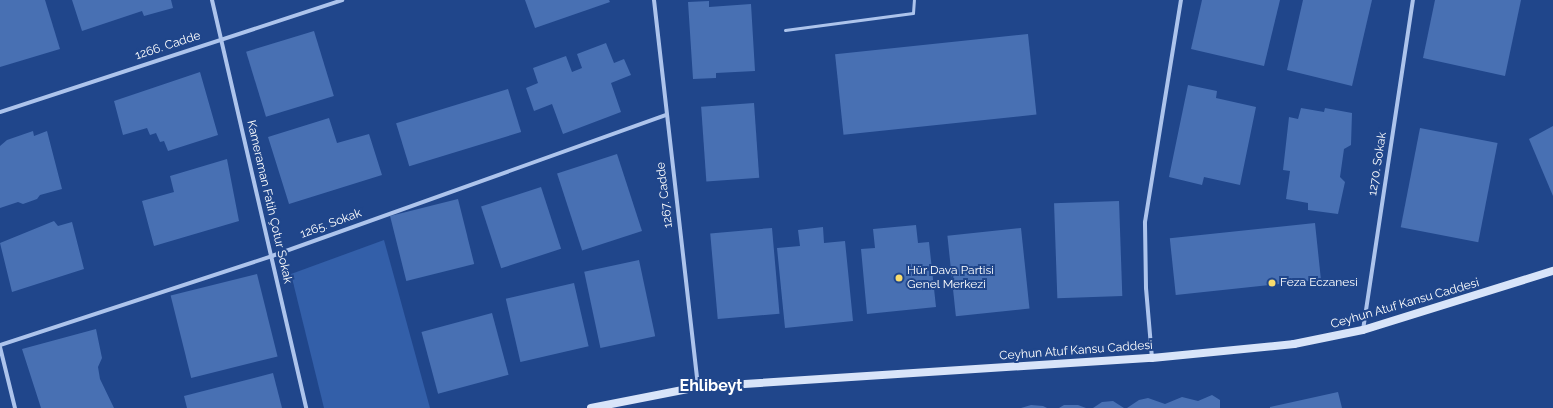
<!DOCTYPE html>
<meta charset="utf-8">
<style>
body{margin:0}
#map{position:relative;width:1553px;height:408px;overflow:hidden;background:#20468b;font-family:Raleway,sans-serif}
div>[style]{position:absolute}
.green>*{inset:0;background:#335fa9}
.building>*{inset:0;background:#4870b3;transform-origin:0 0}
.lane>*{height:3px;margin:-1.5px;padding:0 1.5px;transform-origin:1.5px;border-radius:1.5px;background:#adc4ec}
.street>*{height:4px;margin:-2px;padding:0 2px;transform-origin:2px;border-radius:2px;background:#adc4ec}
.secondary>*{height:8px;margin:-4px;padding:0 4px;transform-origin:4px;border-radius:4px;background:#d8e4f9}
.dots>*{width:11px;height:11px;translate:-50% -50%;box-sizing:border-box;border:2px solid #20468b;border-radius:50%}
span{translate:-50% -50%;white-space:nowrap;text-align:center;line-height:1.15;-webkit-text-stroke:4px #20468b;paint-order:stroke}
.street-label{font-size:12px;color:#fff}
.poi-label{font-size:12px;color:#fff}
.left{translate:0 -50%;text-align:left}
.district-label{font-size:16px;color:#fff;font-weight:700}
</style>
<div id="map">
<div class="green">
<div style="clip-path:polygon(384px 240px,430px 408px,324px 408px,291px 274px)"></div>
</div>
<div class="building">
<div style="clip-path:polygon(0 0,45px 0,60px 49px,0 67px)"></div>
<div style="clip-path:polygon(72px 0,171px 0,173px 8px,144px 16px,142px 11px,82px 31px)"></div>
<div style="clip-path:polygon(525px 0,609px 0,610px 2px,535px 28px)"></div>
<div style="clip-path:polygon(1202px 0,1280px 0,1264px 66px,1191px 49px)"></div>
<div style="clip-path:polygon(1303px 0,1372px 0,1352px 86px,1287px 70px)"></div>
<div style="clip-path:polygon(1435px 0,1521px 0,1505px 76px,1423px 58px)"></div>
<div style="clip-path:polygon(709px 1px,709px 7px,751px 4px,755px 71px,716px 73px,716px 78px,693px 79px,688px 2px)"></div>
<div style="left:314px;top:31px;width:68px;height:71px;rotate:73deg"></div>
<div style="left:1028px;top:34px;width:81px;height:194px;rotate:84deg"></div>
<div style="clip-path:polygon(606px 43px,614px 63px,624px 59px,631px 75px,611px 83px,621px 112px,563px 134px,552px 104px,534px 111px,526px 88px,538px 83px,533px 68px,566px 56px,572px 72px,582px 68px,577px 54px)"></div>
<div style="clip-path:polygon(200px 72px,218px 135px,168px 151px,164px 141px,160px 142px,156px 133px,150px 135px,147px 128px,123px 135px,114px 101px)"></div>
<div style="clip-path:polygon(1188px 85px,1217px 91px,1216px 98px,1256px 107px,1240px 185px,1204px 177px,1202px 185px,1169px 177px)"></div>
<div style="left:508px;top:89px;width:45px;height:117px;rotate:73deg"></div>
<div style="left:754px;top:103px;width:75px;height:53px;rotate:86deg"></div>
<div style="clip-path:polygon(1301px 108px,1324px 112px,1325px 108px,1352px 113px,1351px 145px,1344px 149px,1340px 177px,1345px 182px,1338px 214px,1308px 210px,1308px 203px,1286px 199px,1290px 171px,1283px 170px,1289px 117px,1298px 119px)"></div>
<div style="clip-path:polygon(329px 118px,337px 143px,369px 134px,382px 175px,289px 204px,268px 137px)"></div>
<div style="clip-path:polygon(1553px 126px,1553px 196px,1529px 139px)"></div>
<div style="left:1420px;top:128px;width:79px;height:101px;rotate:11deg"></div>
<div style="clip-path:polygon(33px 131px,34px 136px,47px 131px,62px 189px,40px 195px,37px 199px,23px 204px,18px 202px,0 208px,0 146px,7px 140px)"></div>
<div style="left:617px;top:154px;width:81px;height:63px;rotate:72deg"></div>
<div style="clip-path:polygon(227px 159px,239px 221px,154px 246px,142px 201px,174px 192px,170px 176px)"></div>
<div style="left:541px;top:187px;width:65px;height:63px;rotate:72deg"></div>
<div style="left:458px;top:199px;width:67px;height:70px;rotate:76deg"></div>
<div style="left:1119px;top:201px;width:95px;height:65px;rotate:88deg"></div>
<div style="clip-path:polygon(54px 221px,58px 226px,72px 222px,84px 269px,12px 292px,0 243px)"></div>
<div style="left:1315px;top:223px;width:57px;height:146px;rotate:84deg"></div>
<div style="clip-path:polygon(916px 225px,918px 243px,929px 242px,936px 307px,867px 314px,861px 249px,875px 248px,873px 229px)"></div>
<div style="clip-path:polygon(823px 227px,824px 243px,845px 241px,853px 321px,785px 328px,777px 248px,800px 246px,798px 230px)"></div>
<div style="left:772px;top:228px;width:86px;height:62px;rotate:85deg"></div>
<div style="left:1021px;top:228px;width:81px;height:74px;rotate:84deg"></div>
<div style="left:639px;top:260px;width:78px;height:56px;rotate:78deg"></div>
<div style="left:257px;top:274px;width:85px;height:89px;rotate:76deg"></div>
<div style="left:574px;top:283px;width:65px;height:70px;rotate:77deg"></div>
<div style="left:492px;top:313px;width:64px;height:73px;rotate:75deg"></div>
<div style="clip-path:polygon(96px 329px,102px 358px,98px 367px,100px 379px,114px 408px,41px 408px,22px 349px)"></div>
<div style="clip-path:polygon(273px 373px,282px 408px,187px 408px,184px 396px)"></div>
<div style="clip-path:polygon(1338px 392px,1342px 408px,1270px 408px,1270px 407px)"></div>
<div style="clip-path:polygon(1212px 395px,1220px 400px,1220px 408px,1127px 408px,1139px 400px,1148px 398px,1165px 404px,1182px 397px,1198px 401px)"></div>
<div style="clip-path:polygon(1113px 401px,1124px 408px,1093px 408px,1102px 402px)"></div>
<div style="clip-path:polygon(1031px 405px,1043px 406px,1047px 408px,1021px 408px)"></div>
<div style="clip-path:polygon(1064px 405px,1078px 405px,1086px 408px,1059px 408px)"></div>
</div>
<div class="lane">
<div style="left:785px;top:30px;width:129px;rotate:-7.6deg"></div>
<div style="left:913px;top:13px;width:13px;rotate:-86deg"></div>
</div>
<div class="street">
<div style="left:212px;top:0;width:419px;rotate:77deg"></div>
<div style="left:654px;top:0;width:389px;rotate:83.5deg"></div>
<div style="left:0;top:112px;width:360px;rotate:-18.1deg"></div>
<div style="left:1363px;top:330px;width:334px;rotate:-81.4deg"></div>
<div style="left:0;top:345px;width:286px;rotate:-18.1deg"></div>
<div style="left:272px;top:256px;width:418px;rotate:-19.7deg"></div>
<div style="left:0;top:347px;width:63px;rotate:76.2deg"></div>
<div style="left:1152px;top:358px;width:70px;rotate:-94.9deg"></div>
<div style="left:1146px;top:288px;width:66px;rotate:-90.9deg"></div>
<div style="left:1145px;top:222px;width:225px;rotate:-80.8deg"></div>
</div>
<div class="secondary">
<div style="left:591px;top:408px;width:109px;rotate:-11.1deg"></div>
<div style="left:698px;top:387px;width:455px;rotate:-3.7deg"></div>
<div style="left:1152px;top:358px;width:143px;rotate:-5.6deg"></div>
<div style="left:1294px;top:344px;width:70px;rotate:-11.5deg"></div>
<div style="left:1363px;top:330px;width:199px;rotate:-17.3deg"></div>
</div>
<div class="dots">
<div style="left:899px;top:278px;background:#f9dc6d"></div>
<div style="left:1272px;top:283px;background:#f9dc6d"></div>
</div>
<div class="street-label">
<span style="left:168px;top:46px;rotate:-18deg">1266. Cadde</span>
<span style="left:1378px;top:164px;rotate:-81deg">1270. Sokak</span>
<span style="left:665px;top:195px;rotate:-97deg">1267. Cadde</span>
<span style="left:269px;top:202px;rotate:77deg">Kameraman Fatih Çotur Sokak</span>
<span style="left:331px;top:224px;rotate:-20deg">1265. Sokak</span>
<span style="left:1405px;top:304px;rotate:-16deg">Ceyhun Atuf Kansu Caddesi</span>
<span style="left:1076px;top:351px;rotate:-4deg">Ceyhun Atuf Kansu Caddesi</span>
</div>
<div class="poi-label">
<span class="left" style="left:907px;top:278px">Hür Dava Partisi<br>Genel Merkezi</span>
<span class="left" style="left:1280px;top:283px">Feza Eczanesi</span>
</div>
<div class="district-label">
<span style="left:711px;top:386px">Ehlibeyt</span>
</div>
</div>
